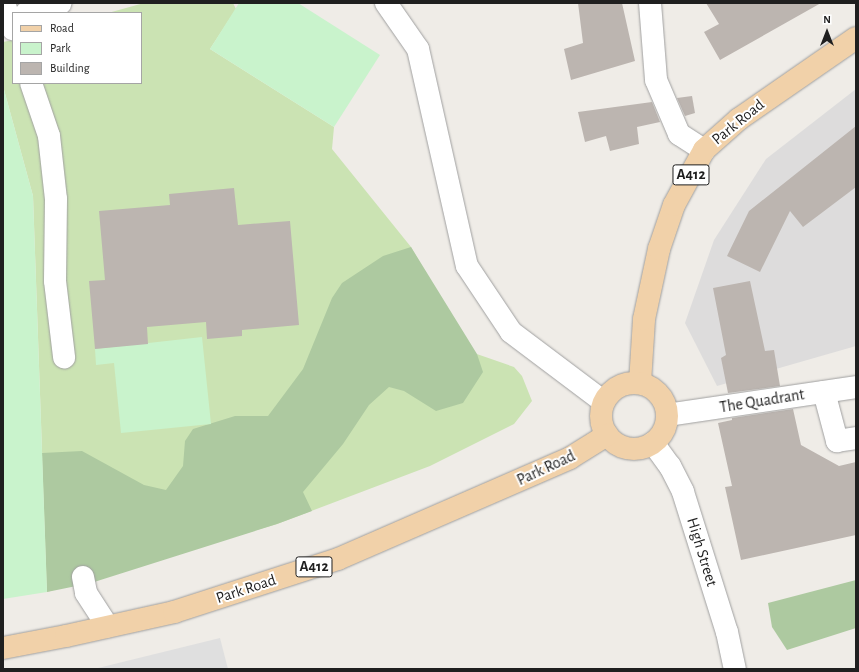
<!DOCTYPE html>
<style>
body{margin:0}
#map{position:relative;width:859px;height:672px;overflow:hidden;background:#efece7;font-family:"Alegreya Sans",sans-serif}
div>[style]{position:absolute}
.residential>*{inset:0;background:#dddcdc}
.grass>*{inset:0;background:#cbe3b3}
.forest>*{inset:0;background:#adc9a0}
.park>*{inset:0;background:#c9f3cc}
.parking>*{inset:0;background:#dfdfdf}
.building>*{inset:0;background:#bcb5b0}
.roads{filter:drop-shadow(0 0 1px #a0a0a0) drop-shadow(0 0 1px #a0a0a0)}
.minor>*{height:22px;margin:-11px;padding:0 11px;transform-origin:11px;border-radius:11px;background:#fff}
.major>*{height:22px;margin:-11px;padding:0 11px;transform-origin:11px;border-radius:11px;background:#f1d1a9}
.major>.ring{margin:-11px;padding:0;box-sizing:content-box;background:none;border:22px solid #f1d1a9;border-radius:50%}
span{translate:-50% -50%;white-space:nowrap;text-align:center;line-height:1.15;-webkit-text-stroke:4px #fff;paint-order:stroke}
.shield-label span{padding:1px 3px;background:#fff;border:1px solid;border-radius:3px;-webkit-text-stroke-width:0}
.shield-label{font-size:15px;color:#1f1f1f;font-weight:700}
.street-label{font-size:16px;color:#1f1f1f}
.frame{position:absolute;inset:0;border:4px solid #1f1f1f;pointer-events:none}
.legend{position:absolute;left:12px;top:12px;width:130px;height:72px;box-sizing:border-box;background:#fff;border:1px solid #a5a5a5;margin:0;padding:5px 7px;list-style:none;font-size:12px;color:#1f1f1f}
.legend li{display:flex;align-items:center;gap:8px;height:20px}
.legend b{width:20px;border:1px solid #a5a5a5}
.north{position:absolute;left:807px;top:12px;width:40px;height:40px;-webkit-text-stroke:3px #fff;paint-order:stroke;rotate:0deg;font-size:11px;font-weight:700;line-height:16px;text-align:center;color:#1f1f1f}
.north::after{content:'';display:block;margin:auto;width:14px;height:18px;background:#1f1f1f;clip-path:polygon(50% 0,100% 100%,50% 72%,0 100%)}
</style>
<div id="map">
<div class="residential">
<div style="clip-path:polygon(856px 89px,856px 346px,717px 386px,685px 323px,714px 240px,766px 159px)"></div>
</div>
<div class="grass">
<div style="clip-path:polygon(144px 3px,233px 3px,236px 9px,210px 49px,334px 127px,332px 149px,411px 247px,471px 352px,514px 367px,522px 376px,532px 401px,514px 424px,430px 466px,277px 524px,47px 592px,33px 196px,3px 86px,3px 42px,13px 40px,13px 83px,141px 83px,141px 13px,108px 13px)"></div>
</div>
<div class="forest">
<div style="clip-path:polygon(411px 247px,477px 354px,483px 372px,463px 403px,436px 411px,404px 391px,389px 387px,369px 405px,343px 444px,303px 492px,312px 511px,277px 524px,91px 583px,47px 592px,42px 453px,82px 451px,144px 485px,166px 490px,183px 466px,185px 441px,193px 429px,235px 416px,268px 416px,303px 369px,332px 298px,342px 283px,383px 256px)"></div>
<div style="clip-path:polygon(856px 580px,856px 628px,787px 650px,772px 627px,768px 603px)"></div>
</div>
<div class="park">
<div style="clip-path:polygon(239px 3px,298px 3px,380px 55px,334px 127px,210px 49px)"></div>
<div style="clip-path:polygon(3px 86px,33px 196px,47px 592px,3px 599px)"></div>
<div style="clip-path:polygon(202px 337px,211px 424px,121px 433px,114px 363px,96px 365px,95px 349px)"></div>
</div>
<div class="parking">
<div style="clip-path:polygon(220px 638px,228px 669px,94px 669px)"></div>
</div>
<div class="building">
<div style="clip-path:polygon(578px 3px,622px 3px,635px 61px,571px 80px,564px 49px,583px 43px)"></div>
<div style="clip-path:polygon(706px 3px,821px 3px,720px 60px,704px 32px,719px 24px)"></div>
<div style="clip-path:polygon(692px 96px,695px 113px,685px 116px,677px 98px)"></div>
<div style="clip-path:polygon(652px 102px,660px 122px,637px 127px,639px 144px,610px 151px,606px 136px,585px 142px,578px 112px)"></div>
<div style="clip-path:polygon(856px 126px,856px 187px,803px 227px,790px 211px,760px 272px,727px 256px,749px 211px)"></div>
<div style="clip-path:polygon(234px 188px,238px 225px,290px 221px,299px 325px,242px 330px,242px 336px,207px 339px,206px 322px,147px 327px,148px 344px,95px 349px,89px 281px,105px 280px,99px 211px,170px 205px,169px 194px)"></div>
<div style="clip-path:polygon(750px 281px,765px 351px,774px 350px,780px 386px,728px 393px,721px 358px,726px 355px,713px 288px)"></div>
<div style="clip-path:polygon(793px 409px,801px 445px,839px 466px,856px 462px,856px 535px,741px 560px,725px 487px,732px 486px,718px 423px,732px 420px,732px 418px)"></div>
</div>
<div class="roads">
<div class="minor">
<div style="left:4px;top:3px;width:28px;rotate:71deg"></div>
<div style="left:386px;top:3px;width:56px;rotate:55.2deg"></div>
<div style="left:418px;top:49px;width:222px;rotate:77.3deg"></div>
<div style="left:467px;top:266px;width:79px;rotate:56.3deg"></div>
<div style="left:511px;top:332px;width:116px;rotate:37deg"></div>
<div style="left:650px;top:3px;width:77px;rotate:85.5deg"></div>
<div style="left:656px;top:80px;width:59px;rotate:66.9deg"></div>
<div style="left:679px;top:134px;width:30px;rotate:33deg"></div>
<div style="left:26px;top:13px;width:36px;rotate:-16deg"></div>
<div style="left:31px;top:83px;width:56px;rotate:71.2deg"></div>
<div style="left:49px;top:136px;width:63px;rotate:83.7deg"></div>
<div style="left:56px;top:199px;width:82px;rotate:90.7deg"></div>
<div style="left:55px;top:281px;width:77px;rotate:83.2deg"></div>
<div style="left:824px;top:392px;width:51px;rotate:75.1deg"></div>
<div style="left:837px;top:441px;width:19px;rotate:-9deg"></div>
<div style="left:667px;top:415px;width:191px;rotate:-8.4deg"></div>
<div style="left:653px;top:443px;width:29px;rotate:54deg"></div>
<div style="left:670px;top:466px;width:29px;rotate:63deg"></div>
<div style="left:683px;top:492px;width:147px;rotate:72.6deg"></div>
<div style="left:727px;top:632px;width:38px;rotate:78deg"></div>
<div style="left:83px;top:577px;width:16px;rotate:79deg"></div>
<div style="left:86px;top:593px;width:40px;rotate:57.1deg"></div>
</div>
<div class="major">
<div style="left:640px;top:383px;width:64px;rotate:-86.4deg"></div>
<div style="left:644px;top:319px;width:72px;rotate:-77.9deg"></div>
<div style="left:659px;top:249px;width:46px;rotate:-71.2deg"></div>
<div style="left:674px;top:205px;width:63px;rotate:-61.4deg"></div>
<div style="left:704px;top:150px;width:47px;rotate:-41.5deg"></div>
<div style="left:739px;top:119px;width:142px;rotate:-34.7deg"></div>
<div class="ring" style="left:601px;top:383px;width:44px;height:44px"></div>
<div style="left:3px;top:648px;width:64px;rotate:-10.8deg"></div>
<div style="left:66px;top:636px;width:111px;rotate:-12.5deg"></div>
<div style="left:174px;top:612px;width:172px;rotate:-17.9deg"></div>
<div style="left:338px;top:559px;width:253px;rotate:-23.5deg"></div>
<div style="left:570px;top:458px;width:44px;rotate:-31.9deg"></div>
</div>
</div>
<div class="shield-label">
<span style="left:691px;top:175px">A412</span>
<span style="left:314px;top:567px">A412</span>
</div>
<div class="street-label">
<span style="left:738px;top:122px;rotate:-39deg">Park Road</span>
<span style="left:762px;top:401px;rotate:-9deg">The Quadrant</span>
<span style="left:546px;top:468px;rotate:-25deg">Park Road</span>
<span style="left:702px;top:552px;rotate:73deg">High Street</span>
<span style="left:246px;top:589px;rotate:-18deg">Park Road</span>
</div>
<div class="frame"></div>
<ul class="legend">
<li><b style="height:5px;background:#f1d1a9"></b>Road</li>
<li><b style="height:11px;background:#c9f3cc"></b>Park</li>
<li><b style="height:11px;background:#bcb5b0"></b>Building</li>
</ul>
<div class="north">N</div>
</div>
